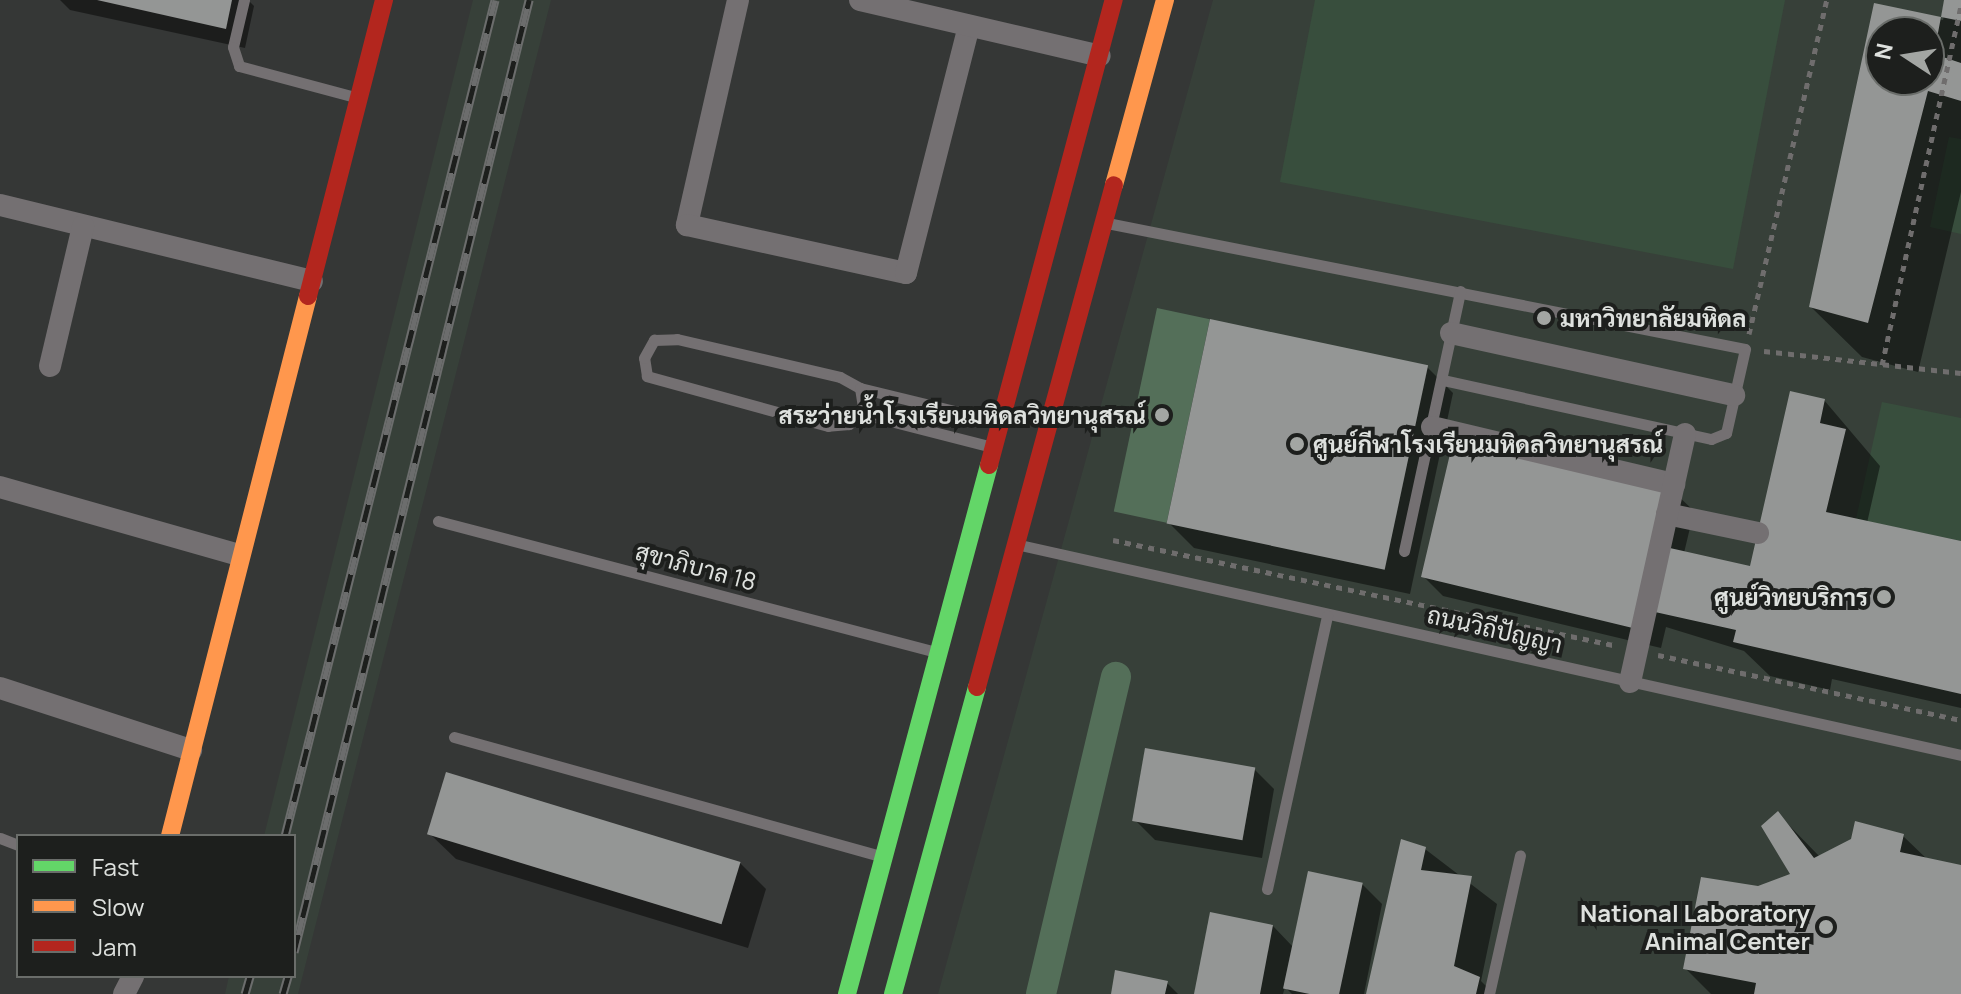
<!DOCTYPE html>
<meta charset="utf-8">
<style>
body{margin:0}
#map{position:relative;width:1961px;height:994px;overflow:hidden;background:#353736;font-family:Manrope,Sarabun,sans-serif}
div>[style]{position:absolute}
.built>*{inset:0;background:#374039}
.green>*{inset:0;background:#384e3d}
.water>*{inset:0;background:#546f59;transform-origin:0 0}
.shadow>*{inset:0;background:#0007}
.canal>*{height:30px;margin:-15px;padding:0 15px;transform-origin:15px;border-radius:15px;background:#546f59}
.building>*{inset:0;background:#949695;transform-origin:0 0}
.path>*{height:5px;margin-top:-2.5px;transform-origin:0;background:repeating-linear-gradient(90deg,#6f6d6d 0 6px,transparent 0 12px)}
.lane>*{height:11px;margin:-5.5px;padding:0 5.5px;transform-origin:5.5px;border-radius:5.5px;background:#747072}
.street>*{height:22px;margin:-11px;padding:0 11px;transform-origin:11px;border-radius:11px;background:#747072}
.fast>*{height:18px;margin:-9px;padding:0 9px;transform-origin:9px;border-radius:9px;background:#63d668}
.slow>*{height:18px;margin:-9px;padding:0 9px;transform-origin:9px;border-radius:9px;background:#ff974d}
.jam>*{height:18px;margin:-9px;padding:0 9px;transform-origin:9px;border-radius:9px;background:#b3261e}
.rail>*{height:9px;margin-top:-4.5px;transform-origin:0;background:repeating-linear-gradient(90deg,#1d1f1d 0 18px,#6c6d6d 0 36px);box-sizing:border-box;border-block:2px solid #6c6d6d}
.dots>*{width:22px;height:22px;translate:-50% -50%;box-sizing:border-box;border:4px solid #1d1f1d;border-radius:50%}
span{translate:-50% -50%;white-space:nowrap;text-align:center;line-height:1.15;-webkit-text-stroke:8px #1d1f1d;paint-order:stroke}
.poi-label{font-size:24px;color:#dee1de;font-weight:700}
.left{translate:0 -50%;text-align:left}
.right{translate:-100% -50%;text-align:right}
.street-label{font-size:24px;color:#dee1de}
.legend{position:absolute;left:16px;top:834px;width:280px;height:144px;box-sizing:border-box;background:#1d1f1d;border:2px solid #6a6d6a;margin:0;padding:10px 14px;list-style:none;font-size:24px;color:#dee1de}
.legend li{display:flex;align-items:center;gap:16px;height:40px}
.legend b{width:40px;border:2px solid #6a6d6a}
.north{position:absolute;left:1865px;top:16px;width:80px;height:80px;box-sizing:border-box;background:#1d1f1d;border:2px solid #6a6d6a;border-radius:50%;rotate:282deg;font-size:22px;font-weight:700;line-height:32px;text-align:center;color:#dee1de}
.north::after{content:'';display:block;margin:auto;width:28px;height:36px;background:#a3a6a3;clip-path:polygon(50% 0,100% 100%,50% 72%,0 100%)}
</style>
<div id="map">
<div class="built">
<div style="clip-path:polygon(473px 0,551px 0,298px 994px,225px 994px,229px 976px,294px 976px,294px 836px,264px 836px)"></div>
<div style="clip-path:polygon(evenodd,1213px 0,1961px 0,1961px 994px,938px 994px,1213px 0,1881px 32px,1929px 32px,1929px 80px,1881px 80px,1881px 32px)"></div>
</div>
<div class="green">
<div style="clip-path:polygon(1315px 0,1785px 0,1733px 269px,1280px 182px)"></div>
<div style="clip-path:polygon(1949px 137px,1961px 139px,1961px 234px,1930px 227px)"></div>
<div style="clip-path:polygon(1882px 402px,1961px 418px,1961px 541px,1856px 519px)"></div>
</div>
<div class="water">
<div style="left:1157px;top:308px;width:54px;height:208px;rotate:12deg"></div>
</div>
<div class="shadow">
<div style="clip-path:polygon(60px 0,248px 0,254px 6px,245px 48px,70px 10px)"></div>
<div style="clip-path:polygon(evenodd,1947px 0,1961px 0,1961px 192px,1918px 372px,1862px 357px,1811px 307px,1876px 5px,1943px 20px,1947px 0,1881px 32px,1929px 32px,1929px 80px,1881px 80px,1881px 32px)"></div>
<div style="clip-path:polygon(1427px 367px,1453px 393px,1410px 594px,1194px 548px,1168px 522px)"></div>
<div style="clip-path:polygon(1824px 400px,1880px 466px,1867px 523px,1961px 543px,1961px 708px,1832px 679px,1830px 690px,1770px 676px,1744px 651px,1666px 627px,1661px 648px,1443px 596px,1423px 576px,1674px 492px,1694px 511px,1684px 553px,1751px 568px)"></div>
<div style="clip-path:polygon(1254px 769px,1274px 789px,1262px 858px,1155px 840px,1135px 820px)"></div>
<div style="clip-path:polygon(1778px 814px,1820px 857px,1903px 836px,1928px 860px,1961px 867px,1961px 994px,1711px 994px,1685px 968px,1758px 888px,1793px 875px)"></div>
<div style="clip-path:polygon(430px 834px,740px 863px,766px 889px,748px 948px,456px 859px)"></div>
<div style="clip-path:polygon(1425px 849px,1497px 904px,1481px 981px,1494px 994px,1368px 994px)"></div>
<div style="clip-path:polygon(1362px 884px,1382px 904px,1364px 994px,1292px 994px,1285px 987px,1283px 994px,1196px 994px,1273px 926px,1294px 948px)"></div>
<div style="clip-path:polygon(1167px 983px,1178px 994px,1113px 994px)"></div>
</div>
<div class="canal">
<div style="left:1041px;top:994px;width:326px;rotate:-76.7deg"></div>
</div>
<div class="building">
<div style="clip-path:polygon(97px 0,232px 0,226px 29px)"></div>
<div style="clip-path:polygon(1944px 0,1961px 0,1961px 21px,1941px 17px)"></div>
<div style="clip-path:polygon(evenodd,1874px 3px,1941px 17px,1934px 54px,1961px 63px,1961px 101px,1928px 91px,1868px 323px,1809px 307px,1874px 3px,1881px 32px,1929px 32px,1929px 80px,1881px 80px,1881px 32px)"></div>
<div style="left:1210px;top:319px;width:223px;height:209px;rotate:12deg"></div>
<div style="clip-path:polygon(1790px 391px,1825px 399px,1820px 423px,1846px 429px,1826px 512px,1961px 541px,1961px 694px,1733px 642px,1736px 630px,1646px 610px,1641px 630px,1421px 577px,1454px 437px,1675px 490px,1661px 546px,1750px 566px)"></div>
<div style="left:1145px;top:748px;width:112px;height:74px;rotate:10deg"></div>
<div style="left:446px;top:772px;width:308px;height:65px;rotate:17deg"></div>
<div style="clip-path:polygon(1778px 811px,1814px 858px,1851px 839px,1855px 821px,1904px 834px,1900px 852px,1961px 865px,1961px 994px,1754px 994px,1756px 983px,1683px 969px,1701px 877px,1758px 886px,1790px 874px,1761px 826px)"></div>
<div style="clip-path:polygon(1401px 839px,1426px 847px,1421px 870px,1472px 876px,1454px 966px,1480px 977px,1476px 994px,1366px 994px)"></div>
<div style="left:1308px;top:871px;width:56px;height:120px;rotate:12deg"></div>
<div style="clip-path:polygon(1210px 912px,1273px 925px,1260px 994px,1194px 994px)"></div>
<div style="clip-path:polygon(1115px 970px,1168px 981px,1165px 994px,1111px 994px)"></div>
</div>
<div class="path">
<div style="left:1749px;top:334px;width:343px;rotate:-76.9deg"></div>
<div style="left:1764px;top:351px;width:198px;rotate:6.4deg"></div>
<div style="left:1882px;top:365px;width:368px;rotate:-77.6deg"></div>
<div style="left:1113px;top:540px;width:511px;rotate:11.86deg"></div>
<div style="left:1658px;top:655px;width:310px;rotate:12.1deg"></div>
</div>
<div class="lane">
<div style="left:244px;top:0;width:48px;rotate:103.2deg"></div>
<div style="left:233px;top:47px;width:20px;rotate:72deg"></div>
<div style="left:239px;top:66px;width:120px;rotate:15deg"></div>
<div style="left:1107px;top:223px;width:650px;rotate:11.17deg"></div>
<div style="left:1745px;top:349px;width:86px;rotate:102.7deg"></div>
<div style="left:1726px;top:433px;width:16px;rotate:158deg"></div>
<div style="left:1711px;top:439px;width:275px;rotate:-167.6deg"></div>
<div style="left:677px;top:339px;width:167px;rotate:13.1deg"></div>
<div style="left:840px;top:377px;width:23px;rotate:29deg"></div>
<div style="left:860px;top:388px;width:18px;rotate:81deg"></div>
<div style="left:863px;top:406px;width:23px;rotate:128deg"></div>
<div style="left:849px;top:424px;width:21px;rotate:175deg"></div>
<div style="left:828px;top:426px;width:188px;rotate:-164.6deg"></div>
<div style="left:647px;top:376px;width:18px;rotate:-99deg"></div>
<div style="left:644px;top:358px;width:21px;rotate:-61deg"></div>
<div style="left:654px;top:340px;width:23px;rotate:-2deg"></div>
<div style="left:860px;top:388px;width:144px;rotate:13.7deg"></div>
<div style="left:859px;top:413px;width:137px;rotate:14.3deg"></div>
<div style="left:438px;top:521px;width:515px;rotate:14.74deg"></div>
<div style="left:1020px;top:545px;width:964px;rotate:12.58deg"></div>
<div style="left:1404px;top:551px;width:266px;rotate:-77.8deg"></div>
<div style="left:454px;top:737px;width:443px;rotate:15.6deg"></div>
<div style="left:0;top:838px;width:19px;rotate:21deg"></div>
<div style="left:1267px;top:889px;width:280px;rotate:-77.6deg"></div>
<div style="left:1489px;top:994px;width:142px;rotate:-77.4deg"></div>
</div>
<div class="street">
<div style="left:738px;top:0;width:231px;rotate:102.8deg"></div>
<div style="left:687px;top:225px;width:224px;rotate:12.4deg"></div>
<div style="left:906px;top:273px;width:255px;rotate:-75.7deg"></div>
<div style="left:860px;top:0;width:246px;rotate:13.1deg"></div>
<div style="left:0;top:205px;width:321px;rotate:13.7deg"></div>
<div style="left:1451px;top:333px;width:290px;rotate:12.4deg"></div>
<div style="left:50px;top:366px;width:144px;rotate:-76.7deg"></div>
<div style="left:1432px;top:427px;width:249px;rotate:13.3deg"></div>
<div style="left:0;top:487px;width:248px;rotate:15.9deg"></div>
<div style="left:1667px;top:514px;width:93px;rotate:11.8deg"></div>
<div style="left:1630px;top:682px;width:254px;rotate:-77.5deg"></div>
<div style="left:0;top:688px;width:201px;rotate:18deg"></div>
<div style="left:124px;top:994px;width:20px;rotate:-63deg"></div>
</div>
<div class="fast">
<div style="left:847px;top:994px;width:548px;rotate:-74.97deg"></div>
<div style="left:893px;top:994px;width:318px;rotate:-74.7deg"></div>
</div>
<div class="slow">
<div style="left:1114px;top:185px;width:192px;rotate:-74.6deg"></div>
<div style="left:170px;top:836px;width:557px;rotate:-75.66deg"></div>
</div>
<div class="jam">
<div style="left:308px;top:296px;width:306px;rotate:-75.6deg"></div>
<div style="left:989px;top:465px;width:482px;rotate:-75deg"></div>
<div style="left:977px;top:687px;width:520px;rotate:-74.74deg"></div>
</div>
<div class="rail">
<div style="left:285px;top:836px;width:862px;rotate:-75.9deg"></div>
<div style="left:294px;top:952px;width:981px;rotate:-76.13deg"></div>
<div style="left:245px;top:994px;width:19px;rotate:-74deg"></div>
<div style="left:283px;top:994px;width:19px;rotate:-74deg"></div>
</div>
<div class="dots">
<div style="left:1544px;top:318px;background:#a3a6a3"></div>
<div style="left:1162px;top:415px;background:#a3a6a3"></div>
<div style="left:1297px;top:444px;background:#a3a6a3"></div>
<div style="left:1884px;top:597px;background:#a3a6a3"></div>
<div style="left:1826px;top:927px;background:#a3a6a3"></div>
</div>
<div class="poi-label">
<span class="left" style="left:1560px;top:318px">มหาวิทยาลัยมหิดล</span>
<span class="right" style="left:1146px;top:415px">สระว่ายน้ำโรงเรียนมหิดลวิทยานุสรณ์</span>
<span class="left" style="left:1313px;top:444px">ศูนย์กีฬาโรงเรียนมหิดลวิทยานุสรณ์</span>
<span class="right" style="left:1868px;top:597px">ศูนย์วิทยบริการ</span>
<span class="right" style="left:1810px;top:927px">National Laboratory<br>Animal Center</span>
</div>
<div class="street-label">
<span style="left:696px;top:566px;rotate:15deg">สุขาภิบาล 18</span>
<span style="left:1495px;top:629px;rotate:13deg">ถนนวิถีปัญญา</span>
</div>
<ul class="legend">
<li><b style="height:10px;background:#63d668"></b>Fast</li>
<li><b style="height:10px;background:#ff974d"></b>Slow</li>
<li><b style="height:10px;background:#b3261e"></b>Jam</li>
</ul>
<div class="north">N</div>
</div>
